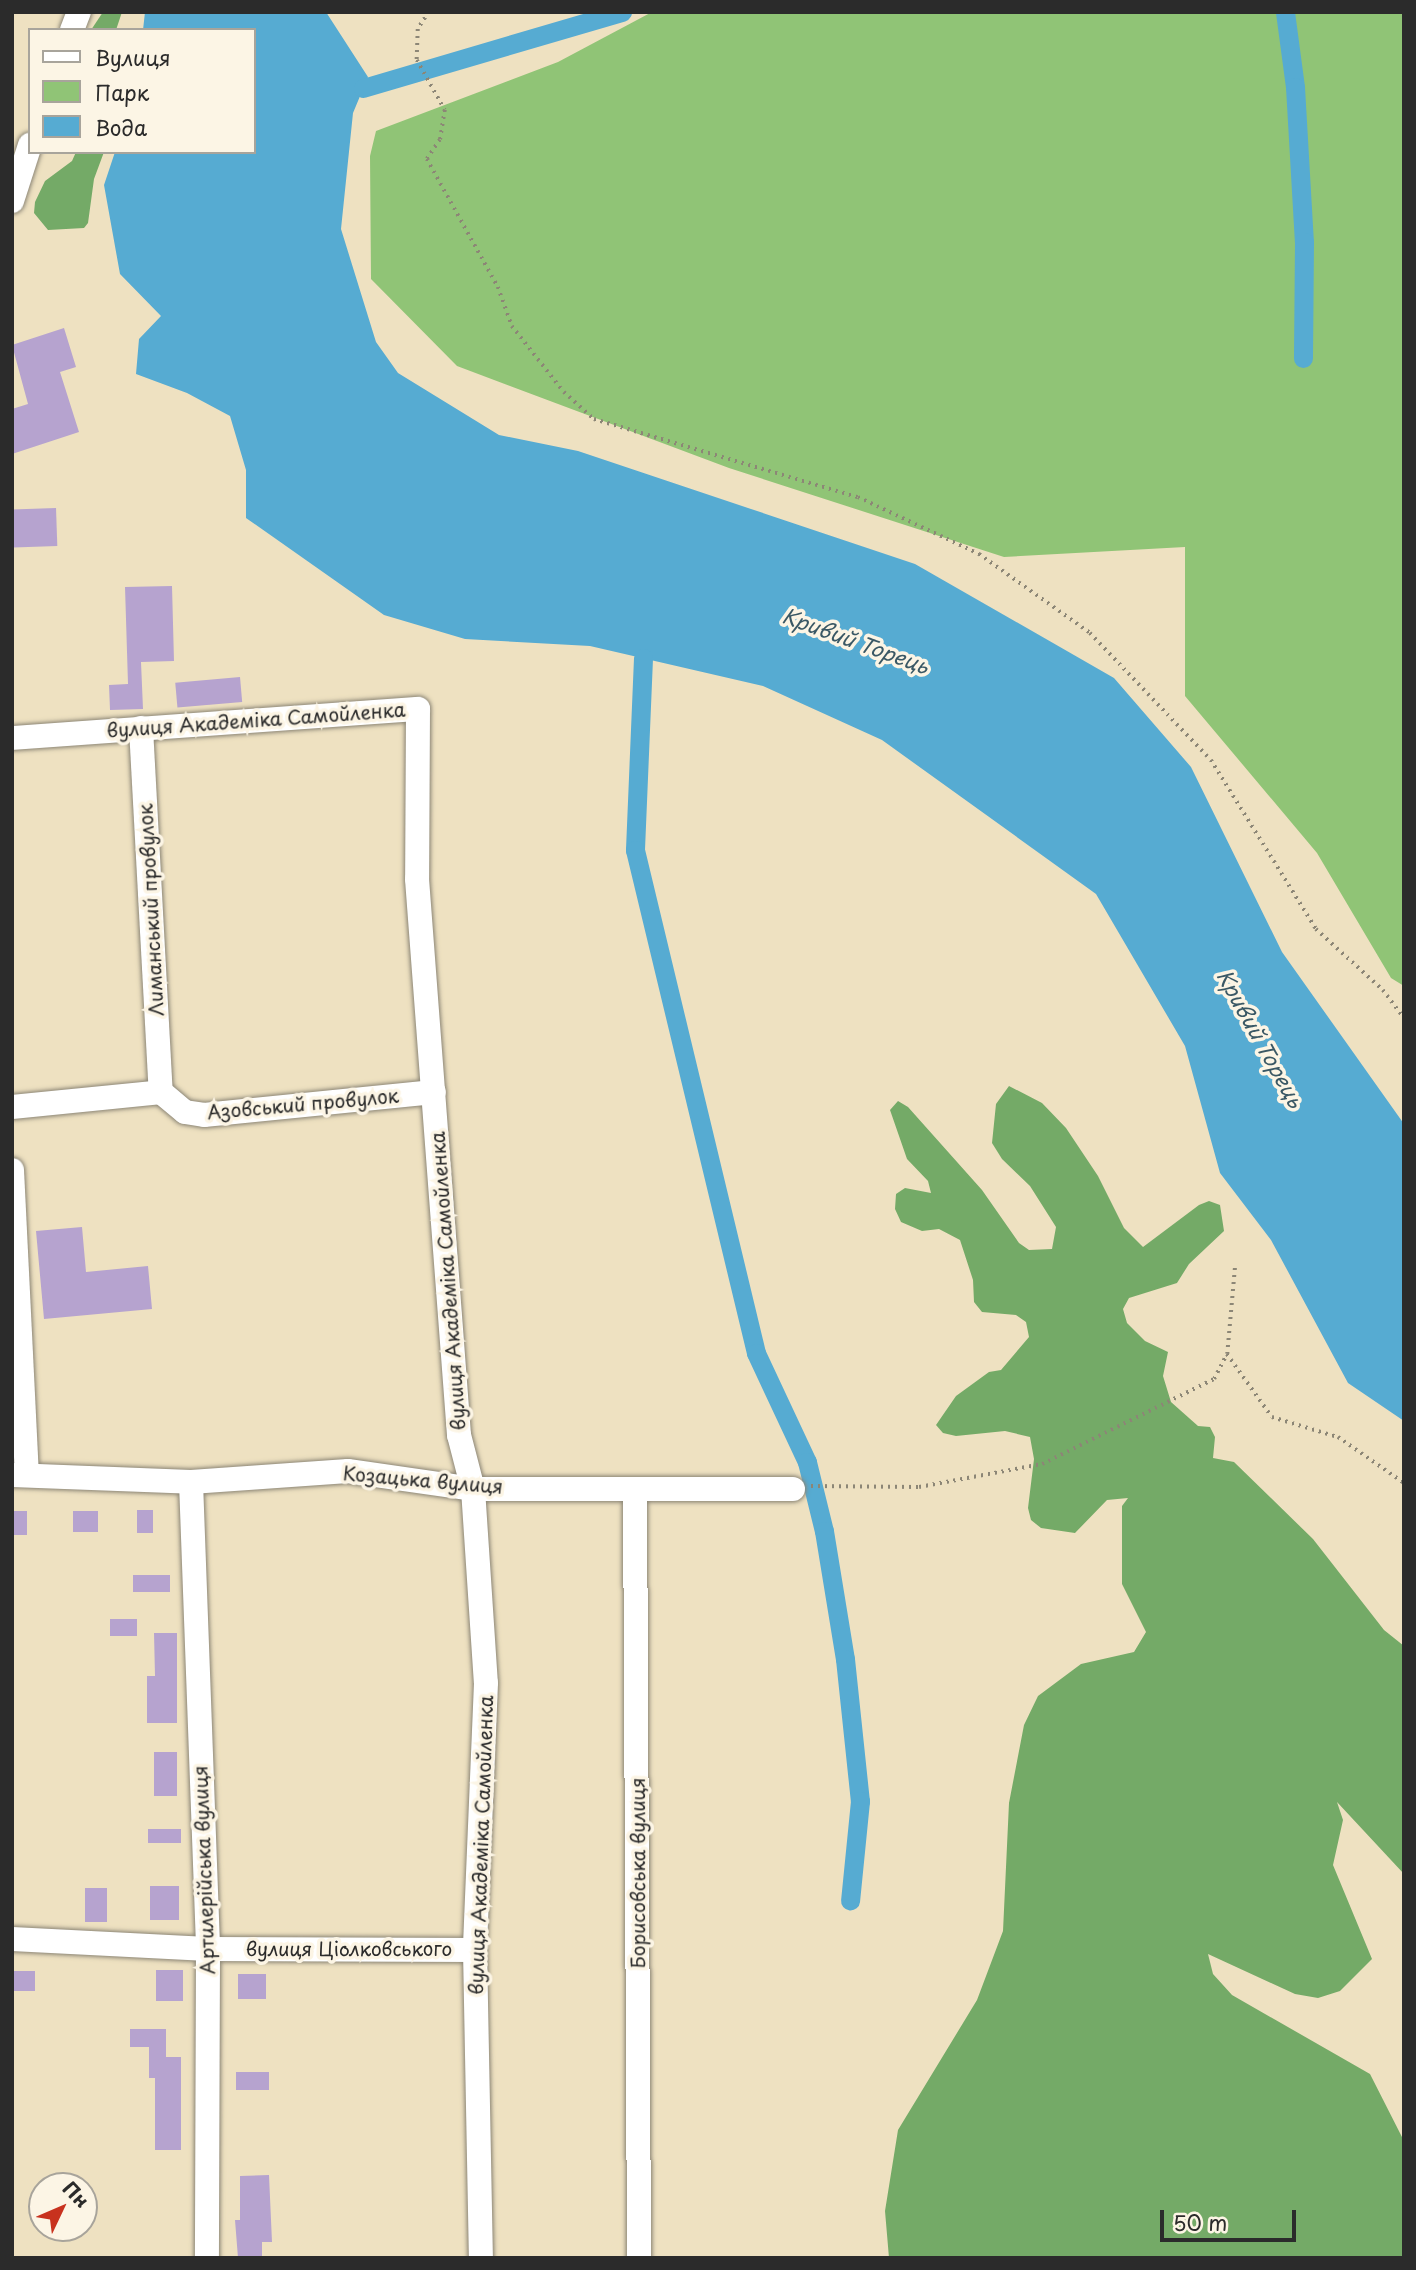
<!DOCTYPE html>
<meta charset="utf-8">
<style>
body{margin:0}
#map{position:relative;width:1416px;height:2270px;overflow:hidden;background:#eee1c1;font-family:"Playpen Sans",sans-serif}
div>[style]{position:absolute}
.green>*{inset:0;background:#90c476}
.forest>*{inset:0;background:#74aa67}
.water>*{inset:0;background:#56abd2}
.canal>*{height:19px;margin:-9.5px;padding:0 9.5px;transform-origin:9.5px;border-radius:9.5px;background:#56abd2}
.building>*{inset:0;background:#b6a3cf;transform-origin:0 0}
.path>*{height:3.5px;margin-top:-1.75px;transform-origin:0;background:repeating-linear-gradient(90deg,#8c8676 0 2px,transparent 0 7px)}
.roads{filter:drop-shadow(0 0 2px #8c8676) drop-shadow(0 0 2px #8c8676)}
.minor>*{height:24px;margin:-12px;padding:0 12px;transform-origin:12px;border-radius:12px;background:#fff}
span{translate:-50% -50%;white-space:nowrap;text-align:center;line-height:1.15;-webkit-text-stroke:7px #fcf5e5;paint-order:stroke}
.street-label{font-size:19px;color:#2b2b2b}
.water-label{font-size:21px;color:#3a5865;font-style:italic}
.frame{position:absolute;inset:0;border:14px solid #2b2b2b;pointer-events:none}
.legend{position:absolute;left:28px;top:28px;width:228px;height:126px;box-sizing:border-box;background:#fcf5e5;border:2px solid #a8a49b;margin:0;padding:9px 12px;list-style:none;font-size:21px;color:#2b2b2b}
.legend li{display:flex;align-items:center;gap:14px;height:35px}
.legend b{width:35px;border:2px solid #a8a49b}
.north{position:absolute;left:28px;top:2172px;width:70px;height:70px;box-sizing:border-box;background:#fcf5e5;border:2px solid #a8a49b;border-radius:50%;rotate:46deg;font-size:19px;font-weight:700;line-height:28px;text-align:center;color:#2b2b2b}
.north::after{content:'';display:block;margin:auto;width:24px;height:32px;background:#c8321e;clip-path:polygon(50% 0,100% 100%,50% 72%,0 100%)}
.scale{position:absolute;left:1160px;top:2210px;width:136px;height:32px;box-sizing:border-box;border:4px solid #2b2b2b;border-top:0;padding-left:9px;font-size:21px;line-height:24px;white-space:nowrap;color:#2b2b2b;-webkit-text-stroke:5px #fcf5e5;paint-order:stroke}
</style>
<div id="map">
<div class="green">
<div style="clip-path:polygon(652px 12px,1404px 12px,1404px 986px,1391px 978px,1317px 853px,1185px 696px,1185px 547px,1004px 557px,729px 468px,457px 366px,371px 279px,370px 156px,376px 131px,558px 62px)"></div>
</div>
<div class="forest">
<div style="clip-path:polygon(103px 12px,122px 12px,116px 30px,91px 30px)"></div>
<div style="clip-path:polygon(76px 152px,104px 152px,94px 179px,88px 223px,84px 228px,48px 230px,34px 213px,35px 202px,45px 181px,72px 161px)"></div>
<div style="clip-path:polygon(1009px 1086px,1042px 1103px,1066px 1128px,1098px 1176px,1124px 1228px,1143px 1247px,1199px 1205px,1209px 1201px,1220px 1205px,1224px 1231px,1189px 1264px,1177px 1283px,1129px 1298px,1123px 1309px,1127px 1323px,1145px 1341px,1168px 1352px,1163px 1376px,1171px 1402px,1198px 1426px,1210px 1427px,1215px 1437px,1213px 1458px,1234px 1462px,1313px 1539px,1384px 1630px,1404px 1646px,1404px 1874px,1337px 1802px,1343px 1820px,1333px 1865px,1372px 1959px,1340px 1991px,1318px 1998px,1295px 1994px,1208px 1954px,1213px 1974px,1232px 1995px,1370px 2074px,1404px 2141px,1404px 2258px,889px 2258px,885px 2211px,898px 2130px,977px 2000px,1003px 1931px,1009px 1803px,1024px 1725px,1038px 1696px,1081px 1664px,1134px 1652px,1146px 1632px,1122px 1584px,1122px 1506px,1128px 1498px,1107px 1500px,1075px 1533px,1041px 1528px,1031px 1520px,1028px 1508px,1034px 1459px,1030px 1437px,1005px 1431px,956px 1436px,943px 1433px,936px 1425px,956px 1396px,989px 1372px,1001px 1370px,1029px 1337px,1026px 1322px,1016px 1315px,982px 1312px,974px 1302px,973px 1280px,960px 1240px,939px 1229px,922px 1231px,901px 1222px,895px 1209px,896px 1194px,905px 1188px,931px 1193px,928px 1181px,907px 1159px,890px 1110px,898px 1101px,908px 1107px,982px 1190px,1019px 1243px,1029px 1250px,1052px 1249px,1056px 1227px,1030px 1186px,1002px 1159px,992px 1143px,996px 1104px)"></div>
</div>
<div class="water">
<div style="clip-path:polygon(145px 12px,326px 12px,368px 77px,353px 113px,341px 229px,376px 342px,398px 373px,499px 435px,578px 451px,915px 564px,1114px 678px,1191px 767px,1282px 952px,1404px 1124px,1404px 1421px,1348px 1383px,1271px 1240px,1220px 1173px,1185px 1046px,1096px 894px,882px 740px,763px 686px,590px 646px,465px 639px,384px 615px,246px 518px,246px 470px,230px 416px,187px 393px,136px 374px,139px 339px,161px 316px,120px 274px,104px 185px,115px 152px,254px 152px,254px 30px,143px 30px)"></div>
</div>
<div class="canal">
<div style="left:1285px;top:12px;width:76px;rotate:82.4deg"></div>
<div style="left:1295px;top:87px;width:155px;rotate:86.7deg"></div>
<div style="left:1304px;top:242px;width:116px;rotate:90.5deg"></div>
<div style="left:363px;top:88px;width:270px;rotate:-16.4deg"></div>
<div style="left:643px;top:658px;width:192px;rotate:92.4deg"></div>
<div style="left:635px;top:850px;width:517px;rotate:76.47deg"></div>
<div style="left:756px;top:1353px;width:120px;rotate:64.9deg"></div>
<div style="left:807px;top:1462px;width:71px;rotate:76.2deg"></div>
<div style="left:824px;top:1531px;width:130px;rotate:80.7deg"></div>
<div style="left:845px;top:1659px;width:143px;rotate:84deg"></div>
<div style="left:860px;top:1801px;width:100px;rotate:95.7deg"></div>
</div>
<div class="building">
<div style="clip-path:polygon(64px 328px,76px 367px,60px 372px,79px 432px,12px 454px,12px 409px,28px 404px,12px 345px)"></div>
<div style="left:56px;top:508px;width:38px;height:44px;rotate:88deg"></div>
<div style="clip-path:polygon(172px 586px,174px 661px,141px 662px,143px 709px,110px 710px,109px 685px,128px 684px,125px 587px)"></div>
<div style="left:240px;top:677px;width:25px;height:65px;rotate:85deg"></div>
<div style="clip-path:polygon(82px 1227px,86px 1272px,148px 1266px,152px 1309px,44px 1319px,36px 1231px)"></div>
<div style="left:137px;top:1510px;width:16px;height:23px"></div>
<div style="left:27px;top:1511px;width:24px;height:15px;rotate:90deg"></div>
<div style="left:73px;top:1511px;width:25px;height:21px"></div>
<div style="left:133px;top:1575px;width:37px;height:17px"></div>
<div style="left:110px;top:1619px;width:27px;height:17px"></div>
<div style="clip-path:polygon(154px 1633px,177px 1633px,177px 1723px,147px 1723px,147px 1676px,155px 1676px)"></div>
<div style="left:154px;top:1752px;width:23px;height:44px"></div>
<div style="left:148px;top:1829px;width:33px;height:14px"></div>
<div style="left:150px;top:1886px;width:29px;height:34px"></div>
<div style="left:85px;top:1888px;width:22px;height:34px"></div>
<div style="left:156px;top:1970px;width:27px;height:31px"></div>
<div style="left:12px;top:1971px;width:23px;height:20px"></div>
<div style="left:266px;top:1974px;width:25px;height:28px;rotate:90deg"></div>
<div style="clip-path:polygon(130px 2029px,166px 2029px,166px 2057px,181px 2057px,181px 2150px,155px 2150px,155px 2078px,149px 2078px,149px 2047px,130px 2047px)"></div>
<div style="left:236px;top:2072px;width:33px;height:18px"></div>
<div style="clip-path:polygon(269px 2175px,272px 2242px,262px 2242px,262px 2258px,238px 2258px,235px 2220px,240px 2220px,240px 2176px)"></div>
</div>
<div class="path">
<div style="left:429px;top:12px;width:20px;rotate:123deg"></div>
<div style="left:418px;top:29px;width:31px;rotate:92deg"></div>
<div style="left:417px;top:60px;width:57px;rotate:60.8deg"></div>
<div style="left:445px;top:110px;width:30px;rotate:99deg"></div>
<div style="left:440px;top:140px;width:23px;rotate:124deg"></div>
<div style="left:427px;top:159px;width:146px;rotate:61deg"></div>
<div style="left:498px;top:287px;width:41px;rotate:70.3deg"></div>
<div style="left:512px;top:326px;width:84px;rotate:51.8deg"></div>
<div style="left:564px;top:392px;width:40px;rotate:42deg"></div>
<div style="left:594px;top:419px;width:275px;rotate:16.5deg"></div>
<div style="left:858px;top:497px;width:134px;rotate:25.2deg"></div>
<div style="left:979px;top:554px;width:136px;rotate:35.4deg"></div>
<div style="left:1090px;top:633px;width:175px;rotate:46.4deg"></div>
<div style="left:1211px;top:760px;width:199px;rotate:58.1deg"></div>
<div style="left:1316px;top:929px;width:91px;rotate:42.3deg"></div>
<div style="left:1383px;top:990px;width:35px;rotate:53deg"></div>
<div style="left:1227px;top:1354px;width:77px;rotate:54.5deg"></div>
<div style="left:1272px;top:1417px;width:69px;rotate:16.9deg"></div>
<div style="left:1338px;top:1437px;width:80px;rotate:34.9deg"></div>
<div style="left:811px;top:1486px;width:108px;rotate:0.5deg"></div>
<div style="left:919px;top:1487px;width:125px;rotate:-10.6deg"></div>
<div style="left:1042px;top:1464px;width:192px;rotate:-26.3deg"></div>
<div style="left:1214px;top:1379px;width:28px;rotate:-63deg"></div>
<div style="left:1227px;top:1354px;width:90px;rotate:-84.9deg"></div>
</div>
<div class="roads">
<div class="minor">
<div style="left:72px;top:30px;width:19px;rotate:-69deg"></div>
<div style="left:12px;top:201px;width:59px;rotate:-72.2deg"></div>
<div style="left:141px;top:728px;width:365px;rotate:86.9deg"></div>
<div style="left:12px;top:738px;width:407px;rotate:-4.1deg"></div>
<div style="left:418px;top:709px;width:170px;rotate:90.3deg"></div>
<div style="left:417px;top:879px;width:558px;rotate:85.68deg"></div>
<div style="left:459px;top:1435px;width:56px;rotate:75.5deg"></div>
<div style="left:473px;top:1489px;width:194px;rotate:86.2deg"></div>
<div style="left:486px;top:1683px;width:267px;rotate:92.4deg"></div>
<div style="left:475px;top:1950px;width:308px;rotate:88.9deg"></div>
<div style="left:12px;top:1107px;width:150px;rotate:-5.7deg"></div>
<div style="left:161px;top:1092px;width:31px;rotate:40deg"></div>
<div style="left:185px;top:1112px;width:19px;rotate:9deg"></div>
<div style="left:204px;top:1115px;width:231px;rotate:-5.7deg"></div>
<div style="left:12px;top:1170px;width:305px;rotate:87.2deg"></div>
<div style="left:12px;top:1475px;width:179px;rotate:2.2deg"></div>
<div style="left:191px;top:1482px;width:157px;rotate:-4deg"></div>
<div style="left:348px;top:1471px;width:126px;rotate:8.2deg"></div>
<div style="left:473px;top:1489px;width:320px"></div>
<div style="left:191px;top:1482px;width:467px;rotate:87.9deg"></div>
<div style="left:208px;top:1949px;width:309px;rotate:90.2deg"></div>
<div style="left:635px;top:1489px;width:769px;rotate:89.7deg"></div>
<div style="left:12px;top:1939px;width:196px;rotate:2.9deg"></div>
<div style="left:208px;top:1949px;width:267px;rotate:0.2deg"></div>
</div>
</div>
<div class="street-label">
<span style="left:256px;top:720px;rotate:-4deg">вулиця Академіка Самойленка</span>
<span style="left:151px;top:910px;rotate:-93deg">Лиманський провулок</span>
<span style="left:303px;top:1104px;rotate:-5deg">Азовський провулок</span>
<span style="left:448px;top:1281px;rotate:-94deg">вулиця Академіка Самойленка</span>
<span style="left:423px;top:1480px;rotate:5deg">Козацька вулиця</span>
<span style="left:481px;top:1845px;rotate:-88deg">вулиця Академіка Самойленка</span>
<span style="left:204px;top:1870px;rotate:-92deg">Артилерійська вулиця</span>
<span style="left:638px;top:1873px;rotate:-90deg">Борисовська вулиця</span>
<span style="left:349px;top:1949px">вулиця Ціолковського</span>
</div>
<div class="water-label">
<span style="left:856px;top:640px;rotate:20deg">Кривий Торець</span>
<span style="left:1261px;top:1038px;rotate:61deg">Кривий Торець</span>
</div>
<div class="frame"></div>
<ul class="legend">
<li><b style="height:9px;background:#fff"></b>Вулиця</li>
<li><b style="height:19px;background:#90c476"></b>Парк</li>
<li><b style="height:19px;background:#56abd2"></b>Вода</li>
</ul>
<div class="north">Пн</div>
<div class="scale">50 m</div>
</div>
